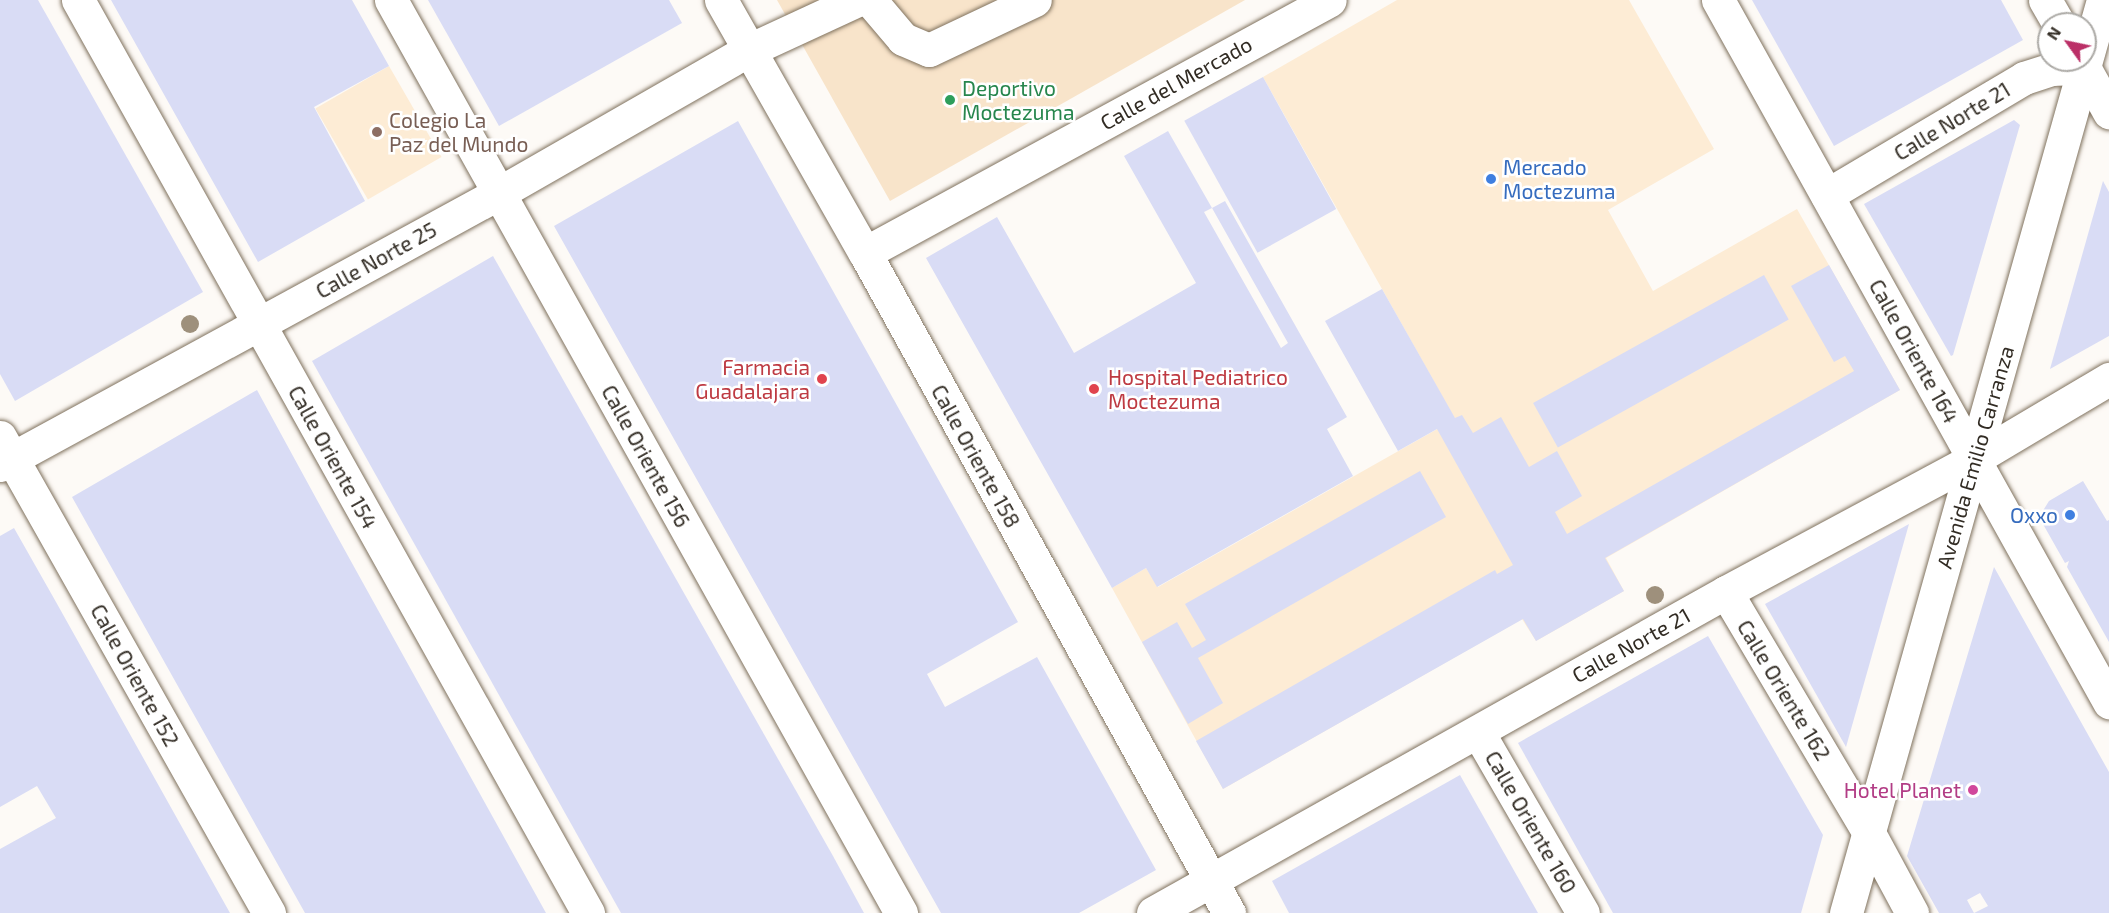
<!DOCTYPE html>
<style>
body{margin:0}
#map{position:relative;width:2109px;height:913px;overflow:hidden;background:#fdfaf6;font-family:"Exo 2",sans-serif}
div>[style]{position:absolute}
.built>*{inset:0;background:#fdecd5;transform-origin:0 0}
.green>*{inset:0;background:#f8e4ca}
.building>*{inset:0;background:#d9dcf5;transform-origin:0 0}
.roads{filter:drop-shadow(0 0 2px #80725e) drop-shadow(0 0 2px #80725e)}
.minor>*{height:33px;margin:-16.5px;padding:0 16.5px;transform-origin:16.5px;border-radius:16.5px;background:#fff}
.trees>*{width:18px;height:18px;margin:-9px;border-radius:50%;background:#9e907c}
.dots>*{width:16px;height:16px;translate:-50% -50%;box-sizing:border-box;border:3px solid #fff;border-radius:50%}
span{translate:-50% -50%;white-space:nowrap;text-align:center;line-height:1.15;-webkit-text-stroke:5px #fff;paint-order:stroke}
.street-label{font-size:21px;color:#322c24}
.leisure-label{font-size:21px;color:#27864d}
.left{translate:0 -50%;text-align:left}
.education-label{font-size:21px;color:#785e54}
.shop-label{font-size:21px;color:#366cbe}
.right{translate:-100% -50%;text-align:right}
.health-label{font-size:21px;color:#be3a42}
.hotel-label{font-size:21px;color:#b23c85}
.north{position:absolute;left:2037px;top:12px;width:60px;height:60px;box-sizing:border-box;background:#fff;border:2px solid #adaba7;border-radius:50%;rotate:303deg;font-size:16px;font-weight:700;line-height:24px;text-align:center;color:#322c24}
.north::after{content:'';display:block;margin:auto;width:21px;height:27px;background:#bb2f67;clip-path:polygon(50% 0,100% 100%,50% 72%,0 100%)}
</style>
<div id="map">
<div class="built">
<div style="clip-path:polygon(1397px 0,1629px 0,1714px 149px,1608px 210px,1653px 291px,1797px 209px,1900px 390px,1606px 558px,1624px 591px,1536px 641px,1522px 619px,1223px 789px,1112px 588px,1146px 568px,1158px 587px,1455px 419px,1263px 77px)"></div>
<div style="left:389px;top:66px;width:105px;height:85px;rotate:60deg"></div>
</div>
<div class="green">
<div style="clip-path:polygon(777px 0,1245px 0,890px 201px)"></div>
</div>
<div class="building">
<div style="clip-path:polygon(0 0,38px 0,203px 292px,15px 401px,0 374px)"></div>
<div style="clip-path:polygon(111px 0,352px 0,389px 66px,314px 107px,365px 201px,258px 262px)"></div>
<div style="clip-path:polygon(428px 0,669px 0,682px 23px,499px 126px)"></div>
<div style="clip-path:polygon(1752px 0,2001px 0,2023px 40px,1834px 146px)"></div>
<div style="left:1263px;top:77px;width:151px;height:90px;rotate:61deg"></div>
<div style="clip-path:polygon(2014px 120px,2020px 125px,1953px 355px,1951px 356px,1864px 204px)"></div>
<div style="clip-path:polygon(738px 121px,1018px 622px,927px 674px,945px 707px,1037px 657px,1156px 870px,1079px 913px,941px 913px,554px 226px)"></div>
<div style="clip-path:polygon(evenodd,1168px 131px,1212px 208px,1225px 201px,1347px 417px,1327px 429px,1353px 476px,1157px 587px,1146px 568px,1112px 588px,926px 258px,997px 217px,1074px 353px,1196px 283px,1124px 156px,1168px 131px,1212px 208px,1288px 343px,1281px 348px,1204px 212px,1212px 208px)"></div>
<div style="clip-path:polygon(2103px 181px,2109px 192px,2109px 336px,2050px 369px)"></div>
<div style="clip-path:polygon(493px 256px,833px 856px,864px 913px,621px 913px,312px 361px)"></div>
<div style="clip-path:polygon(1829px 265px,1900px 390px,1605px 558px,1624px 591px,1536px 641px,1523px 619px,1223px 789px,1196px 741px,1495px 570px,1497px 574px,1513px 565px,1437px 429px,1398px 451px,1325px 321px,1382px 289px,1455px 418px,1462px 415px,1473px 433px,1501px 417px,1529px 467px,1557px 451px,1582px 496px,1555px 512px,1567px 534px,1854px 371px,1845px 356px,1834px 362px,1791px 286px)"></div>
<div style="left:1764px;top:275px;width:51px;height:264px;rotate:61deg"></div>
<div style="clip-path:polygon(257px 390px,317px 500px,546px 913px,305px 913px,72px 497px)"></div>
<div style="clip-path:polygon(1420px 471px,1446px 517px,1198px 658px,1223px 703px,1188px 724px,1142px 642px,1177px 622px,1192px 648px,1206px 640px,1185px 604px)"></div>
<div style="clip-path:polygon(2083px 481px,2107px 521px,2109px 520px,2109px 642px,2067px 567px,2069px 561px,2065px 563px,2039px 517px,2049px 501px)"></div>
<div style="clip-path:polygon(1909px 524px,1846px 747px,1765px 604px)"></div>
<div style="clip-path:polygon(14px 528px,56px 602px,230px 913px,0 913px,0 849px,56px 818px,37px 786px,0 807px,0 536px)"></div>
<div style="clip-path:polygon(evenodd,1994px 567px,2109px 772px,2109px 913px,1939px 913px,1907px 856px,1994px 567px,1980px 893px,1988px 906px,1974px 913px,1967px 900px,1980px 893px)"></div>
<div style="clip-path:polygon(1708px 636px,1823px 835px,1801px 913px,1613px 913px,1518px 743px)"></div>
<div style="clip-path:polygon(1460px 775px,1538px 913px,1289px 913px,1272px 881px)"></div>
</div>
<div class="roads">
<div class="minor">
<div style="left:78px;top:0;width:1046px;rotate:60.81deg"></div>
<div style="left:391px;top:0;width:1046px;rotate:60.81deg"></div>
<div style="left:721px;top:0;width:291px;rotate:60.4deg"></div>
<div style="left:865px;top:253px;width:754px;rotate:61.12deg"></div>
<div style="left:870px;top:0;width:51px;rotate:49.8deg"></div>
<div style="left:903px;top:39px;width:28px;rotate:23deg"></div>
<div style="left:929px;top:50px;width:117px;rotate:-25.3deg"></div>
<div style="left:1718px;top:0;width:804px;rotate:60.88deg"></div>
<div style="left:2045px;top:0;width:28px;rotate:60deg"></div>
<div style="left:2080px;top:60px;width:60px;rotate:60.9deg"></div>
<div style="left:1827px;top:195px;width:229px;rotate:-30.7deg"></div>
<div style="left:2024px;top:78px;width:28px;rotate:-18deg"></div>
<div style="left:2051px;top:69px;width:33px;rotate:-2deg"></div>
<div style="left:865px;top:253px;width:529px;rotate:-28.55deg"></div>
<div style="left:0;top:437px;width:547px;rotate:60.53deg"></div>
<div style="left:0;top:465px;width:568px;rotate:-28.59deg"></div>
<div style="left:499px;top:193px;width:288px;rotate:-29.8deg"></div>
<div style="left:749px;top:50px;width:119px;rotate:-24.8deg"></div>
<div style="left:1726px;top:592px;width:280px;rotate:59.3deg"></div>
<div style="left:1869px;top:833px;width:91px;rotate:61.7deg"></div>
<div style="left:1478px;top:732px;width:209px;rotate:59.9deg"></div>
<div style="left:1153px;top:913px;width:657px;rotate:-29.26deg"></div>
<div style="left:1726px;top:592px;width:281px;rotate:-28.2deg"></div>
<div style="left:1974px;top:459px;width:157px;rotate:-30.7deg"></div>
<div style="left:1846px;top:913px;width:948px;rotate:-74.28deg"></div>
</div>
</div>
<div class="trees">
<div style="left:190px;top:324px"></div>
<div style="left:1655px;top:595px"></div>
</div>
<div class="dots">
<div style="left:950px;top:100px;background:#2e9e5b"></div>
<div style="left:377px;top:132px;background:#8d6e63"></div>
<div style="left:1491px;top:179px;background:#3f7fe0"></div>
<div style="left:822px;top:379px;background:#e0444e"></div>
<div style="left:1094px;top:389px;background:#e0444e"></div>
<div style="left:2070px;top:515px;background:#3f7fe0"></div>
<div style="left:1973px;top:790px;background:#d1479c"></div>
</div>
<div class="street-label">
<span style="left:1176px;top:83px;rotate:-29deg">Calle del Mercado</span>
<span style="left:1952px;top:121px;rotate:-31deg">Calle Norte 21</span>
<span style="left:376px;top:260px;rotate:-29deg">Calle Norte 25</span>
<span style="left:1914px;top:351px;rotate:61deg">Calle Oriente 164</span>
<span style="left:646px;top:456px;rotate:61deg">Calle Oriente 156</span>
<span style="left:976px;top:456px;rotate:61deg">Calle Oriente 158</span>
<span style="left:333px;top:457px;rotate:61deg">Calle Oriente 154</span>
<span style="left:1975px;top:457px;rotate:-74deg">Avenida Emilio Carranza</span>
<span style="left:1631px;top:645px;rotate:-29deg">Calle Norte 21</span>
<span style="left:135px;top:675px;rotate:61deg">Calle Oriente 152</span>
<span style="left:1784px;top:690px;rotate:59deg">Calle Oriente 162</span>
<span style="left:1531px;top:822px;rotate:60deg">Calle Oriente 160</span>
</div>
<div class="leisure-label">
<span class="left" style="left:962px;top:100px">Deportivo<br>Moctezuma</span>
</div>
<div class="education-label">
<span class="left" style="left:389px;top:132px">Colegio La<br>Paz del Mundo</span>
</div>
<div class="shop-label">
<span class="left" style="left:1503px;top:179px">Mercado<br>Moctezuma</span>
<span class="right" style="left:2058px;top:515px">Oxxo</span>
</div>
<div class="health-label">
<span class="right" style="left:810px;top:379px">Farmacia<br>Guadalajara</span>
<span class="left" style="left:1108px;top:389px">Hospital Pediatrico<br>Moctezuma</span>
</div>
<div class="hotel-label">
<span class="right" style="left:1961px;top:790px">Hotel Planet</span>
</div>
<div class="north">N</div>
</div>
